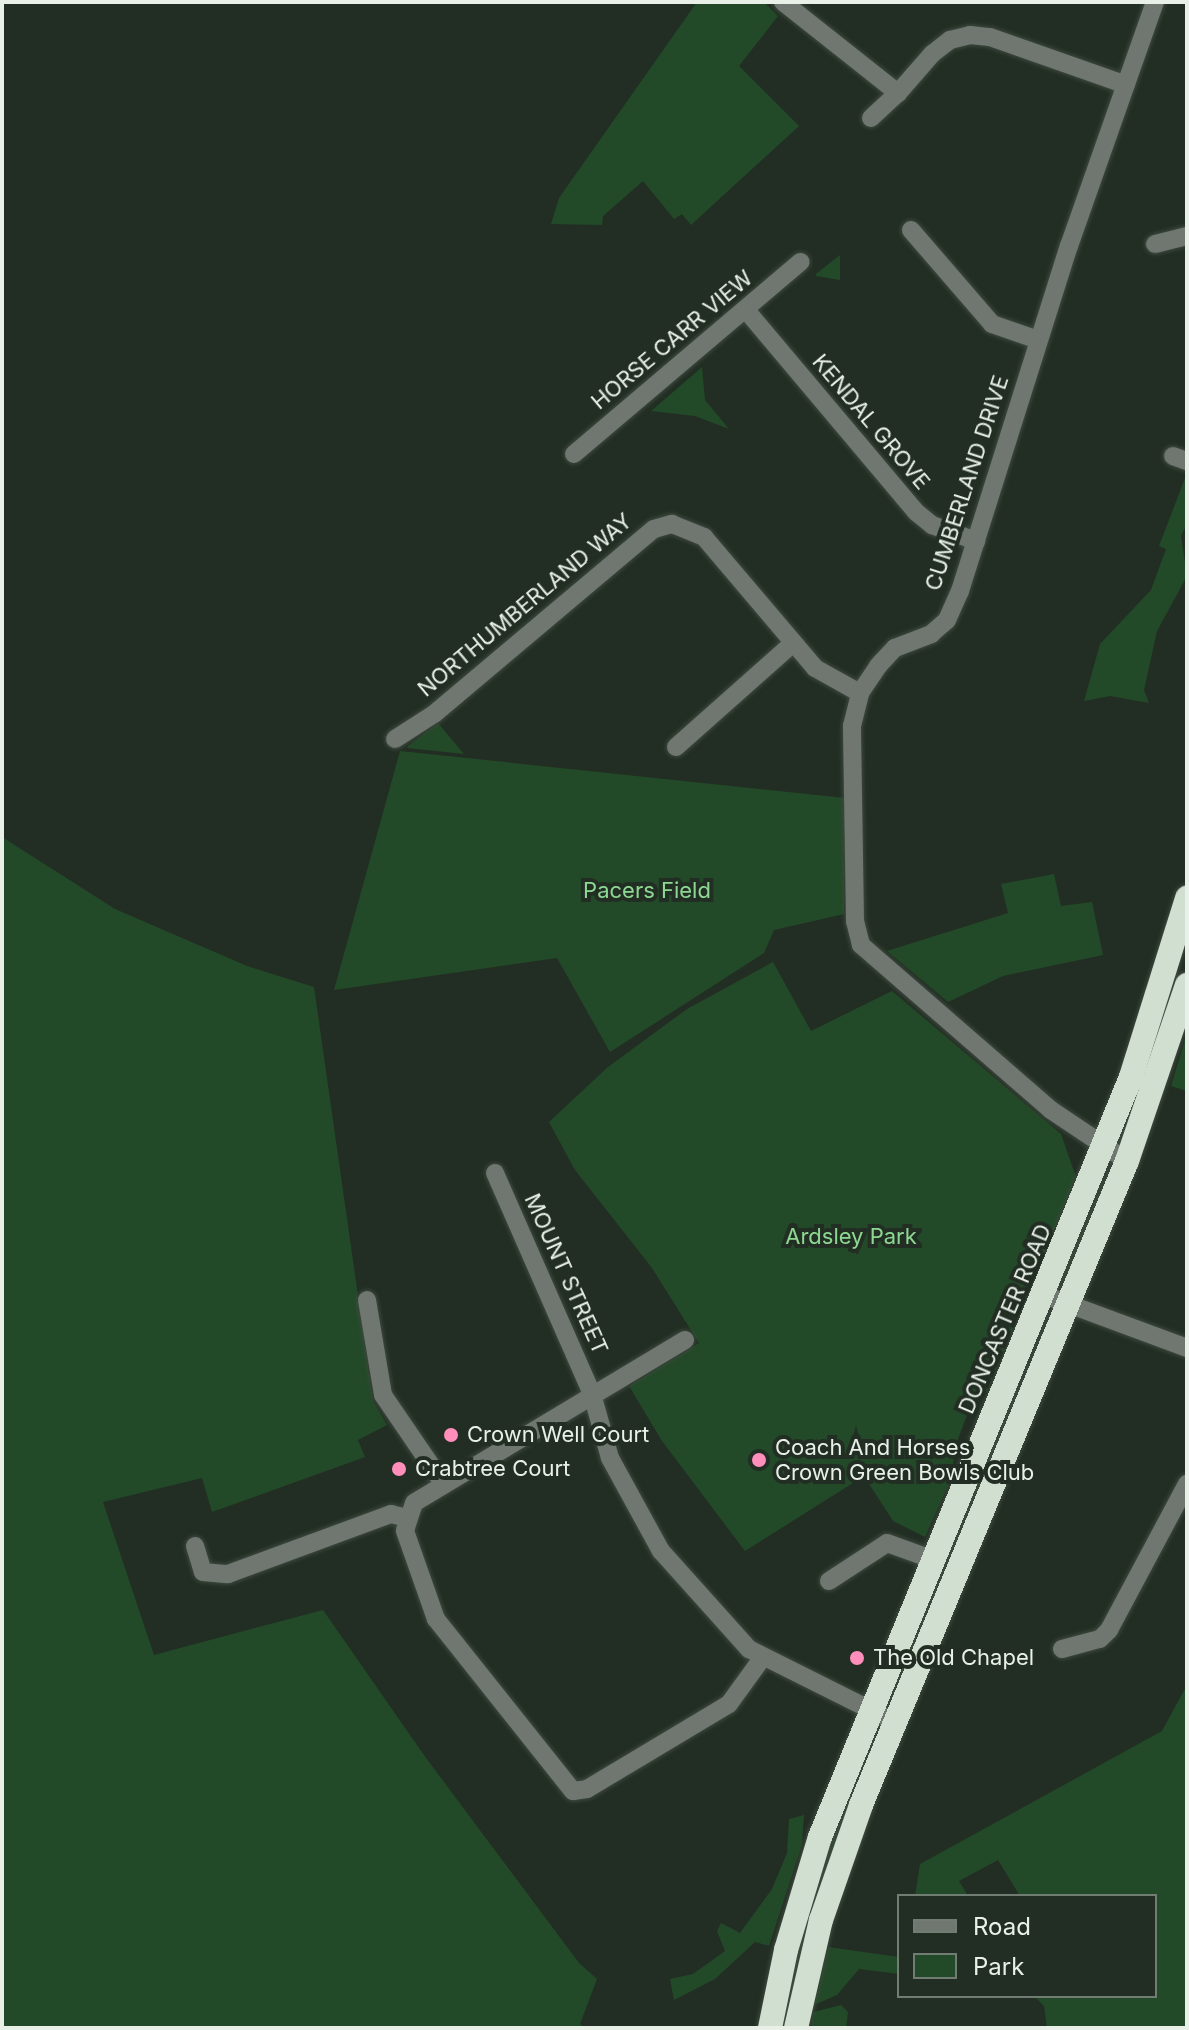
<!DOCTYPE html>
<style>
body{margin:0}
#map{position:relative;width:1189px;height:2030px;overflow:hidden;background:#222e23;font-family:Inter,sans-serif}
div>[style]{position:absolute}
.green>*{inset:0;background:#234a28}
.roads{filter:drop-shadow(0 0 2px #3e493f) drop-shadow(0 0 2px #3e493f)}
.minor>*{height:18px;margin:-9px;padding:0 9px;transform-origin:9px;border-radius:9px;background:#707670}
.highway>*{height:24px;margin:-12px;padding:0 12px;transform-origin:12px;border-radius:12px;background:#d0dfd0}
.dots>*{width:22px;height:22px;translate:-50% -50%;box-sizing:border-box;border:4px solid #222e23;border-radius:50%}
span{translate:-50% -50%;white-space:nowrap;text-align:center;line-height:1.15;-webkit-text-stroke:8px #222e23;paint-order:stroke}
.street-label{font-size:22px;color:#e8f0e8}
.park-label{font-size:22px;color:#8cd892}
.poi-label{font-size:22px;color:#e8f0e8}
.left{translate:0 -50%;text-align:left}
.frame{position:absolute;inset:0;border:4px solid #e8f0e8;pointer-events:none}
.legend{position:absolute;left:897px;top:1894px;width:260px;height:104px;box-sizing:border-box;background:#222e23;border:2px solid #717c72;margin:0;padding:10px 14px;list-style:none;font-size:24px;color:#e8f0e8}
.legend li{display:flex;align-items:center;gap:16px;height:40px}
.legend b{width:40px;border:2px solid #717c72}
</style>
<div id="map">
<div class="green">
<div style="clip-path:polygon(697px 2px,764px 2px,778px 16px,739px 66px,799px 126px,691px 225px,682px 214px,674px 219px,643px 181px,603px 216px,602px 225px,551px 224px,559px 198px)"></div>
<div style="clip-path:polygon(840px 255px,840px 280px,816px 276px,816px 274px)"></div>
<div style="clip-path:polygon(702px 367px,705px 400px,729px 429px,695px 416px,651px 411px)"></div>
<div style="clip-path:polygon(1187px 473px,1187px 524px,1181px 536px,1187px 576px,1157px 631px,1144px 690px,1149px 703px,1110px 696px,1084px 701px,1100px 644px,1151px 590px,1166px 549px,1159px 546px)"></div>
<div style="clip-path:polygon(438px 723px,464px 754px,407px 748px,408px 746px)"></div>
<div style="clip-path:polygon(400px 751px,845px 798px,844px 914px,774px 930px,764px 953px,610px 1052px,557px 958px,334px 990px)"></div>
<div style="clip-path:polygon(2px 837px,115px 909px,247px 966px,314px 987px,373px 1401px,387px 1425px,358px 1440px,365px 1457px,212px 1512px,202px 1478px,103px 1502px,154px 1655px,323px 1610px,426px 1758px,579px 1963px,597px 1979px,580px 2024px,584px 2028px,2px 2028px)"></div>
<div style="clip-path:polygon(1054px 874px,1061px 906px,1092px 902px,1103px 955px,1003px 976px,948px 1002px,887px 951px,1008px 913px,1001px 884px)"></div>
<div style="clip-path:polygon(773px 962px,811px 1031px,892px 991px,1061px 1134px,1076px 1177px,987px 1391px,967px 1415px,955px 1447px,952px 1477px,925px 1537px,893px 1521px,864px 1476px,745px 1551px,662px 1441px,629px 1386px,699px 1343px,652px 1268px,575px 1170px,549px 1122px,608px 1067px,687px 1009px)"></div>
<div style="clip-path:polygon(1187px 1033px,1187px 1091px,1171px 1086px)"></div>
<div style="clip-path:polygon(1110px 1168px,1067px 1280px,1063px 1281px,1061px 1277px)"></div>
<div style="clip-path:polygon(1016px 1386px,1024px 1388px,890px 1700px,887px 1696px)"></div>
<div style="clip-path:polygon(1187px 1685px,1187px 2028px,1047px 2028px,1044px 2006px,1034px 1996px,1155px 1996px,1155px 1896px,1020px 1896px,998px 1860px,959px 1881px,968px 1896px,915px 1896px,920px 1864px,1162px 1731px)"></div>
<div style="clip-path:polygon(877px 1730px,880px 1735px,818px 1893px,786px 2028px,778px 2028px,811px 1890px,873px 1731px)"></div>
<div style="clip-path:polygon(804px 1815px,802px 1845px,769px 1946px,755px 1942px,715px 1979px,674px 2000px,670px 1979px,693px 1974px,725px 1951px,717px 1931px,721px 1923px,740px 1933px,772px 1889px,787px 1853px,789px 1819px)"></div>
<div style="clip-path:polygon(828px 1947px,899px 1957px,899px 1974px,859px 1969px,837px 1995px,814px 2005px)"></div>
<div style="clip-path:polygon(841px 2005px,848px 2012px,846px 2028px,811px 2028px,813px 2012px)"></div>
</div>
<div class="roads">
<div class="minor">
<div style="left:783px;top:2px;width:147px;rotate:38.4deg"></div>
<div style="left:898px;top:93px;width:52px;rotate:-48.9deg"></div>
<div style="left:932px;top:54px;width:23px;rotate:-38deg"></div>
<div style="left:950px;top:40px;width:21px;rotate:-14deg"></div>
<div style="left:970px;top:35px;width:20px;rotate:6deg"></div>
<div style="left:990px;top:37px;width:144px;rotate:19.4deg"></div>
<div style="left:871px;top:118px;width:37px;rotate:-43deg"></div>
<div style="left:911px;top:230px;width:124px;rotate:49.2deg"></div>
<div style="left:992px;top:324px;width:49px;rotate:19.2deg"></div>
<div style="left:1155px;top:244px;width:33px;rotate:-14deg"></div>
<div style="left:746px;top:310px;width:264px;rotate:49.9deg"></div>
<div style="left:916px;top:512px;width:21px;rotate:39deg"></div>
<div style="left:932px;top:525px;width:47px;rotate:20deg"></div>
<div style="left:574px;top:454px;width:297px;rotate:-40.3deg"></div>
<div style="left:1173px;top:456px;width:15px;rotate:20deg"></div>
<div style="left:395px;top:739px;width:46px;rotate:-32.7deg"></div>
<div style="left:434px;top:714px;width:287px;rotate:-40.1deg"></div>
<div style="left:654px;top:529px;width:19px;rotate:-16deg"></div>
<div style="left:672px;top:524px;width:35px;rotate:22deg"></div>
<div style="left:704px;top:537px;width:172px;rotate:49.7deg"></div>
<div style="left:815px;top:668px;width:51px;rotate:29.1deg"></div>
<div style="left:676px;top:747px;width:157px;rotate:-41.6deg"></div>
<div style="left:1127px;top:1161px;width:92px;rotate:-146.1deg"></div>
<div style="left:1051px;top:1110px;width:252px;rotate:-139deg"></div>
<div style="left:861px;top:945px;width:25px;rotate:-104deg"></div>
<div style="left:855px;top:921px;width:195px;rotate:-90.9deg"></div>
<div style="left:852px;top:726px;width:34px;rotate:-76deg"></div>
<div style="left:860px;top:693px;width:32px;rotate:-56deg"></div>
<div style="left:878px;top:666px;width:25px;rotate:-47deg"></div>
<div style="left:895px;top:648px;width:39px;rotate:-21deg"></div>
<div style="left:931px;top:634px;width:21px;rotate:-41deg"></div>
<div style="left:947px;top:620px;width:32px;rotate:-66deg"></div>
<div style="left:960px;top:591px;width:362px;rotate:-72.5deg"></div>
<div style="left:1069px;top:246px;width:259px;rotate:-70.6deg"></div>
<div style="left:495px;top:1173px;width:241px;rotate:66.3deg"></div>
<div style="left:592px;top:1394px;width:66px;rotate:74.3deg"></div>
<div style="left:610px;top:1458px;width:106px;rotate:61.3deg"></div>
<div style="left:661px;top:1551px;width:132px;rotate:48.1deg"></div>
<div style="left:749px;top:1649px;width:163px;rotate:26.6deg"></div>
<div style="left:1044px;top:1295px;width:153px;rotate:20.3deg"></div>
<div style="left:367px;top:1300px;width:96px;rotate:80.4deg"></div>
<div style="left:383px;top:1395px;width:107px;rotate:55.7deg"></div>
<div style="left:685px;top:1340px;width:316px;rotate:149deg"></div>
<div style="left:414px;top:1503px;width:29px;rotate:108deg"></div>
<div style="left:405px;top:1531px;width:93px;rotate:70.6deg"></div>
<div style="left:436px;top:1619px;width:220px;rotate:51.5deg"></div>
<div style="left:573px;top:1791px;width:14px;rotate:-8deg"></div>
<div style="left:587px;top:1789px;width:165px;rotate:-30.9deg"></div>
<div style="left:729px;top:1704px;width:58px;rotate:-54.1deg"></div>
<div style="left:195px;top:1546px;width:27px;rotate:73deg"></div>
<div style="left:203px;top:1572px;width:25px;rotate:5deg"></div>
<div style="left:228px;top:1574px;width:174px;rotate:-20.2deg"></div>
<div style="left:391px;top:1514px;width:16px;rotate:14deg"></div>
<div style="left:829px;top:1581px;width:69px;rotate:-33.2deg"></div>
<div style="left:887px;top:1543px;width:50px;rotate:19.9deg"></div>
<div style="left:1062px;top:1649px;width:39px;rotate:-15deg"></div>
<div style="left:1100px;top:1639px;width:13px;rotate:-45deg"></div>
<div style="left:1109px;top:1630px;width:166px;rotate:-61.9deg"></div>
</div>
<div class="highway">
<div style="left:770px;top:2028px;width:80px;rotate:-78.4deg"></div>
<div style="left:786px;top:1950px;width:118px;rotate:-73.3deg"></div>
<div style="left:820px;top:1837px;width:821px;rotate:-67.75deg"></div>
<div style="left:1131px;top:1077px;width:188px;rotate:-72.6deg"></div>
<div style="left:796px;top:2028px;width:111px;rotate:-77deg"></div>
<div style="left:821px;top:1920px;width:122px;rotate:-70.8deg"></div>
<div style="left:861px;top:1805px;width:697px;rotate:-67.56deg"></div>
<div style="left:1127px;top:1161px;width:186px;rotate:-71.2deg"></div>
</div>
</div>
<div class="dots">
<div style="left:451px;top:1435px;background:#ff8eba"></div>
<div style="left:759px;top:1460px;background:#ff8eba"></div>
<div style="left:399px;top:1469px;background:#ff8eba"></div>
<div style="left:857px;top:1658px;background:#ff8eba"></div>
</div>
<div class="street-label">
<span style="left:672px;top:340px;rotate:-40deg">HORSE CARR VIEW</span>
<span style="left:871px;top:422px;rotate:50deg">KENDAL GROVE</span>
<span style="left:967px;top:483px;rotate:-72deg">CUMBERLAND DRIVE</span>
<span style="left:525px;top:605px;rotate:-40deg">NORTHUMBERLAND WAY</span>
<span style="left:566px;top:1274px;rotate:66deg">MOUNT STREET</span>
<span style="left:1005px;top:1319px;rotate:-67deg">DONCASTER ROAD</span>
</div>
<div class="park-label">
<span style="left:647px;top:891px">Pacers Field</span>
<span style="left:851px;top:1237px">Ardsley Park</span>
</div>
<div class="poi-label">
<span class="left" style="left:467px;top:1435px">Crown Well Court</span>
<span class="left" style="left:775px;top:1460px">Coach And Horses<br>Crown Green Bowls Club</span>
<span class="left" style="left:415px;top:1469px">Crabtree Court</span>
<span class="left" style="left:873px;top:1658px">The Old Chapel</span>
</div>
<div class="frame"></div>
<ul class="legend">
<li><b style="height:10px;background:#707670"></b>Road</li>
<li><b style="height:22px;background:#234a28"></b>Park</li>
</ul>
</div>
